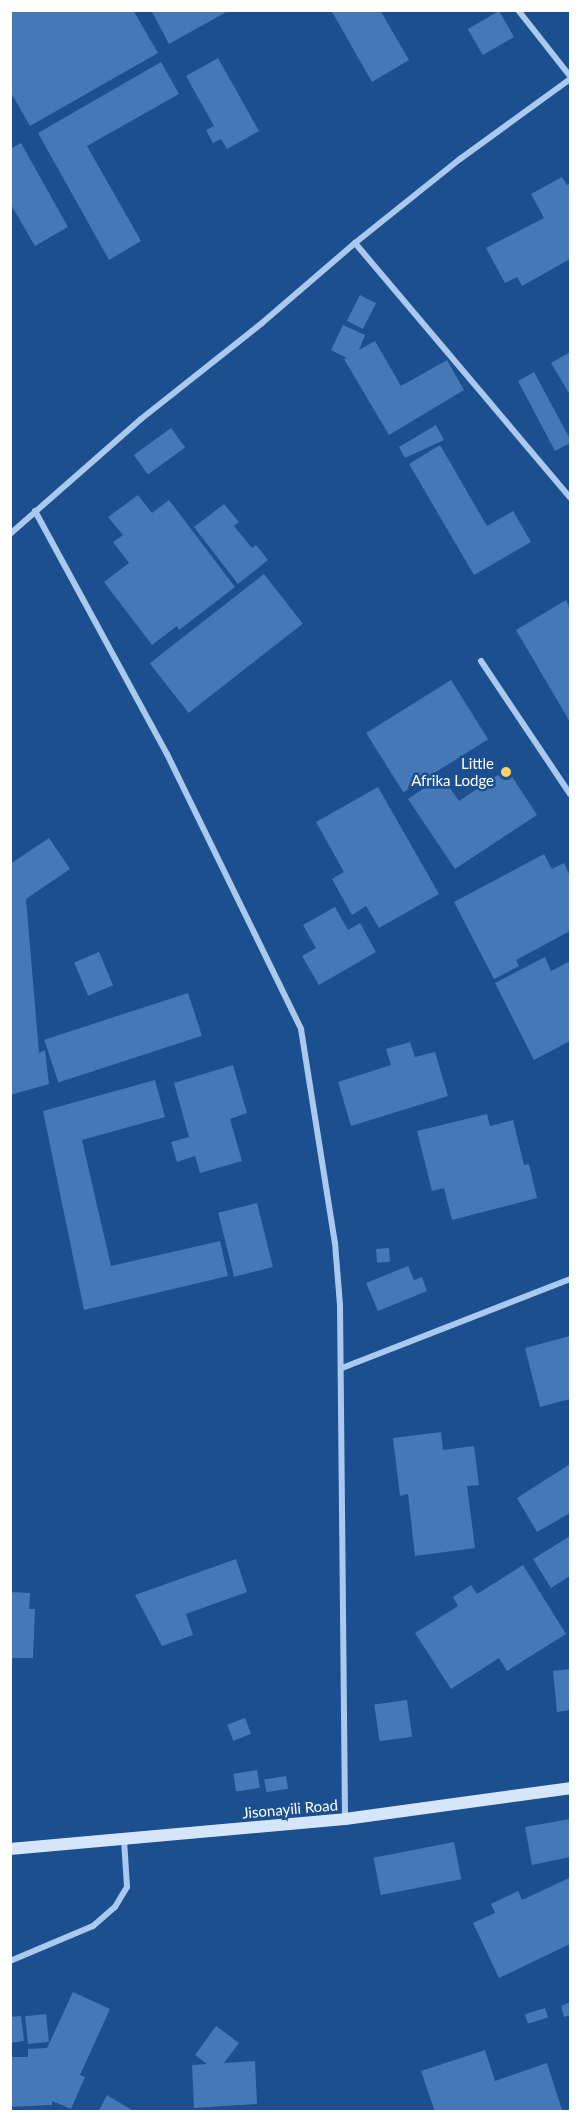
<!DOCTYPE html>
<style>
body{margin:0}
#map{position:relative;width:581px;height:2122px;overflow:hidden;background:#1b4f8f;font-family:Lato,sans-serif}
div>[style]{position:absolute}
.building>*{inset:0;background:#4478b7;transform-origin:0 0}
.street>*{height:6px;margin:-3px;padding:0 3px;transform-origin:3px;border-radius:3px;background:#a9c9ee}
.secondary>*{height:12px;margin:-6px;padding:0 6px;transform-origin:6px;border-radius:6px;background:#d6e6fa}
.dots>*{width:16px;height:16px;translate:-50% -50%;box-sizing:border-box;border:3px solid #1b4f8f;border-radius:50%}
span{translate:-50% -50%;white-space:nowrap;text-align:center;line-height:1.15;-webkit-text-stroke:5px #1b4f8f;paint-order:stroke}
.poi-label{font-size:15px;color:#fff}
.right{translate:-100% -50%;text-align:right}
.street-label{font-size:15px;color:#fff}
.frame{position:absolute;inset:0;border:12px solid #fff;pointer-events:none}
</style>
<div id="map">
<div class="building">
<div style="clip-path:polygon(10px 10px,133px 10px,158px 53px,30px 126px,10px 91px)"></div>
<div style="clip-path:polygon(151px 10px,230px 10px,169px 44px)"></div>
<div style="clip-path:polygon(331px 10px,380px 10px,409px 60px,372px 82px)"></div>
<div style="left:499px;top:11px;width:30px;height:36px;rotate:60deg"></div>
<div style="clip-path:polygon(218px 58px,259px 131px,227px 149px,221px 139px,213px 143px,206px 130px,214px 126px,186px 76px)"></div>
<div style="clip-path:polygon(161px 62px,179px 94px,87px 146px,141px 241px,109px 260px,38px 133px)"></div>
<div style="clip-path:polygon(21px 143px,68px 227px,35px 246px,10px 203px,10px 149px)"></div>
<div style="clip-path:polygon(562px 177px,567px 185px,570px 184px,570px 259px,522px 286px,517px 277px,505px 283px,486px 248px,544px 218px,531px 194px)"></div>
<div style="left:360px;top:295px;width:18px;height:29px;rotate:27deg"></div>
<div style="clip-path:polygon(343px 325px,365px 335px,359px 350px,375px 341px,401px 386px,447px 360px,464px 390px,389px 435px,344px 359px,347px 358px,331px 350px)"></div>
<div style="clip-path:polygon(570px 352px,570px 395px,551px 363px)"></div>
<div style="clip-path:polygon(534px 372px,570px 439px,570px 443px,555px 451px,518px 381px)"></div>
<div style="clip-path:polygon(436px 425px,444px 440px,405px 458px,399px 447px)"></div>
<div style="left:171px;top:428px;width:24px;height:46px;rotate:54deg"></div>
<div style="clip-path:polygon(440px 445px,487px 526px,513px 511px,531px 542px,474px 575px,409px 464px)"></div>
<div style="clip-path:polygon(138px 495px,152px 513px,169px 500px,235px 587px,179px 630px,177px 626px,152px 645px,104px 582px,129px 563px,113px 542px,123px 535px,108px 517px)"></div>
<div style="clip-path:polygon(224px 504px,239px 522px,234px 526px,252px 548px,256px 545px,268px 560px,238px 584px,194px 527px)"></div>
<div style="left:264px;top:574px;width:63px;height:145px;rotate:52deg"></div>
<div style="clip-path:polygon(566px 600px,570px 609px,570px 722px,516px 630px)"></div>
<div style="left:451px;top:680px;width:70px;height:100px;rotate:58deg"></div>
<div style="clip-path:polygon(507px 769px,537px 815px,455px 869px,408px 799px,442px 776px,459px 801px)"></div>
<div style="clip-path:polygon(378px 787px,439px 894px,379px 928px,366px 906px,352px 915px,332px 879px,344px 872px,316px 822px)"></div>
<div style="clip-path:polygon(49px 838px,70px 869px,26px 899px,39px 1053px,45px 1050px,49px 1084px,10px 1095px,10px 864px)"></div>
<div style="clip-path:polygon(544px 854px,552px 869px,564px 863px,570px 876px,570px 931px,516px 960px,519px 966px,494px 979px,454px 902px)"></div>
<div style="clip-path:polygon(335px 907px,348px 930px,360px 923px,376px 952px,319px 985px,302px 956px,316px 948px,303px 925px)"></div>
<div style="left:99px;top:952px;width:36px;height:27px;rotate:67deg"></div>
<div style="clip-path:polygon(545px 957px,551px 971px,570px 961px,570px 1041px,534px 1060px,495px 983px)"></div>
<div style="left:188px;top:993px;width:45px;height:151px;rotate:72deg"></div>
<div style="clip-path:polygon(410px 1042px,415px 1057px,435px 1052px,448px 1096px,351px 1126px,338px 1082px,391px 1065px,386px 1049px)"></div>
<div style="clip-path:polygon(233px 1065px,247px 1113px,230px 1119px,242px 1161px,200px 1173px,195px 1156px,177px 1162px,171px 1142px,189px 1137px,174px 1083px)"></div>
<div style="clip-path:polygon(155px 1080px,165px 1117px,82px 1140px,111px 1266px,220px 1241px,228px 1276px,84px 1310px,43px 1111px)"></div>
<div style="clip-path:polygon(487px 1114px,490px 1126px,513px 1120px,524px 1165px,529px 1164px,537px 1198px,452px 1220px,444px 1188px,432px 1191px,417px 1131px)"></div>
<div style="left:257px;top:1203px;width:66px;height:40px;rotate:76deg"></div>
<div style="left:389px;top:1248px;width:14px;height:13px;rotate:86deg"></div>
<div style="clip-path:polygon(408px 1266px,414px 1280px,422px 1277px,427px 1291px,378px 1311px,366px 1283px)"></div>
<div style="clip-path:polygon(570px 1336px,570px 1399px,540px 1407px,525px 1348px)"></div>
<div style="clip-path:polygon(441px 1432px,443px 1450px,474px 1446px,479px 1485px,467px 1486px,475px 1548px,415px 1556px,408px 1494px,400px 1496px,393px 1438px)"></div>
<div style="clip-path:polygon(570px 1464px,570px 1513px,537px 1532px,517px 1498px)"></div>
<div style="clip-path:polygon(570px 1536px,570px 1576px,551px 1588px,533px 1559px)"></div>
<div style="clip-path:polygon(236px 1559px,247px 1592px,186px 1614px,193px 1635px,162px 1646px,135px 1595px)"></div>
<div style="clip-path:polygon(523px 1565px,566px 1634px,507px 1671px,499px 1658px,451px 1689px,415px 1633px,458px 1606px,453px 1597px,471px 1585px,477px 1594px)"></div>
<div style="clip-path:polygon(10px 1592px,30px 1593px,29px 1609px,35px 1609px,33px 1658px,10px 1658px)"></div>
<div style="clip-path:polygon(570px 1669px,570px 1710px,557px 1712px,553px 1671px)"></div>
<div style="left:407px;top:1700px;width:37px;height:33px;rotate:82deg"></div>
<div style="left:245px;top:1718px;width:17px;height:19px;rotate:69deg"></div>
<div style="left:257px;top:1770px;width:18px;height:24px;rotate:81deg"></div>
<div style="left:286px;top:1776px;width:13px;height:22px;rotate:81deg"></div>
<div style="clip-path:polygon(570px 1819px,570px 1857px,532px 1865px,525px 1827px)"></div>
<div style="left:454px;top:1842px;width:38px;height:82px;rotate:79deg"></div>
<div style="clip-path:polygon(569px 1878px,570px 1944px,499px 1978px,473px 1923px,495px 1913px,491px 1904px,518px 1891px,522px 1900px)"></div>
<div style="clip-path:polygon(73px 1992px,110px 2009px,80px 2075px,85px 2077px,71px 2109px,52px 2101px,52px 2105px,10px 2107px,10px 2057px,28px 2057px,28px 2049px,47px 2048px)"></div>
<div style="clip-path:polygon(570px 2002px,570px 2015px,564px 2017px,561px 2006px)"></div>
<div style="left:545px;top:2008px;width:10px;height:21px;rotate:73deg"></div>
<div style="left:46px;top:2014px;width:28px;height:21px;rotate:84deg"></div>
<div style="clip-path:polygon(21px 2016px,24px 2041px,10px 2043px,10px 2017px)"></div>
<div style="clip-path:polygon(216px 2026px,239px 2043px,224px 2063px,255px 2061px,257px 2104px,194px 2108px,192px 2065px,207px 2064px,195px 2055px)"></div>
<div style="clip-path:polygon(485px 2050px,495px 2081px,547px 2063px,562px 2110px,435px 2112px,421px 2071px)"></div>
<div style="clip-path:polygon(107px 2095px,135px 2112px,98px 2112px)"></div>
</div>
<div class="street">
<div style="left:518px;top:10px;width:84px;rotate:51.8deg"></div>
<div style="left:355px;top:243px;width:333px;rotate:49.8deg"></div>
<div style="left:35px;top:511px;width:277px;rotate:61.5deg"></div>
<div style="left:167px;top:754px;width:306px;rotate:64deg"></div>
<div style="left:301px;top:1029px;width:217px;rotate:81deg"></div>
<div style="left:335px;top:1243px;width:62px;rotate:85.4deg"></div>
<div style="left:340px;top:1305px;width:514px;rotate:89.44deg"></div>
<div style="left:10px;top:534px;width:174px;rotate:-41.3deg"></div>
<div style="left:141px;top:419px;width:154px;rotate:-38.4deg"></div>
<div style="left:262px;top:323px;width:123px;rotate:-40.7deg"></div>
<div style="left:355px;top:243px;width:134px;rotate:-38.7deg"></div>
<div style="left:460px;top:159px;width:136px;rotate:-36deg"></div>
<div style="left:481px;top:661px;width:160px;rotate:56.2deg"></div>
<div style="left:342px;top:1368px;width:245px;rotate:-21.3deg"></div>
<div style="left:10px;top:1961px;width:90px;rotate:-22.9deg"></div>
<div style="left:93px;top:1926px;width:29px;rotate:-41deg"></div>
<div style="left:115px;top:1907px;width:23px;rotate:-59deg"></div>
<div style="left:127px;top:1887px;width:48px;rotate:-93.6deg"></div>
</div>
<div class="secondary">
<div style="left:10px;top:1849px;width:336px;rotate:-5.1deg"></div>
<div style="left:345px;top:1819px;width:227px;rotate:-7.8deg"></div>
</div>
<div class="dots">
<div style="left:506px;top:772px;background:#ffd166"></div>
</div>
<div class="poi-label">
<span class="right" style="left:494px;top:772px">Little<br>Afrika Lodge</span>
</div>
<div class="street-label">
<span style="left:290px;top:1809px;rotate:-5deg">Jisonayili Road</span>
</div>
<div class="frame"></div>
</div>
